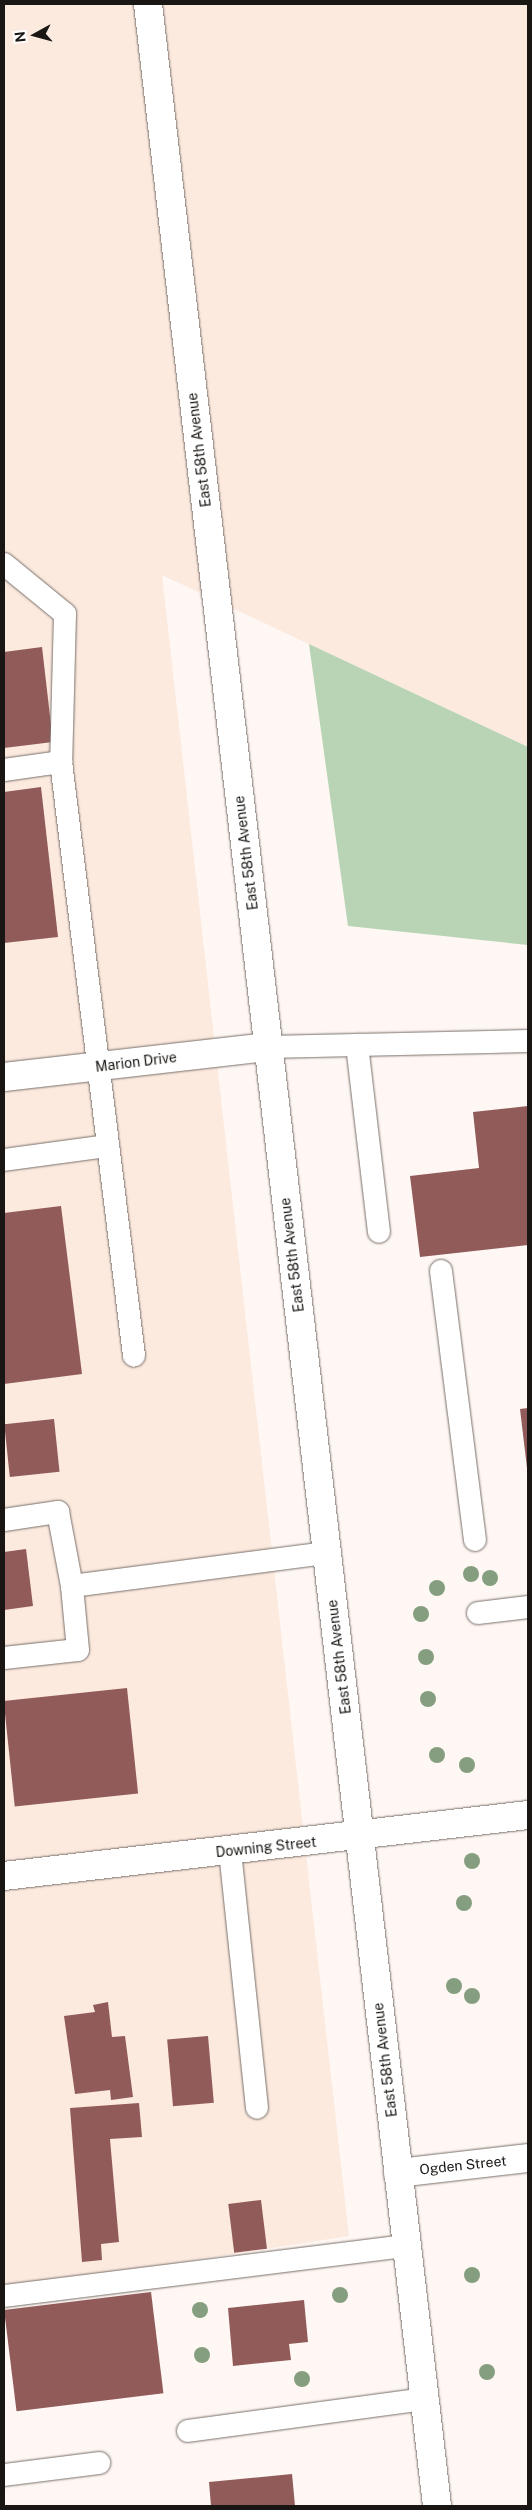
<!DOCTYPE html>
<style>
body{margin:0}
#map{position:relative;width:532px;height:2510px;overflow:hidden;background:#fef7f3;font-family:"Public Sans",sans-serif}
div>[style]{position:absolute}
.built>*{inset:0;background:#fceadf}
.green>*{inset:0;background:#b8d4b5}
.building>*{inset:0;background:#915b5a;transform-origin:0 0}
.roads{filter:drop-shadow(0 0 1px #786f69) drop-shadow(0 0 1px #786f69)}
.lane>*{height:22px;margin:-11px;padding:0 11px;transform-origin:11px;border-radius:11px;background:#fff}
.street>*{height:28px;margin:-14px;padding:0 14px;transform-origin:14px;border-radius:14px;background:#fff}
.secondary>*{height:28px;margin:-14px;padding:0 14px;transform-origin:14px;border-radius:14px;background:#fff}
.trees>*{width:16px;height:16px;margin:-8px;border-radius:50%;background:#859e7f}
span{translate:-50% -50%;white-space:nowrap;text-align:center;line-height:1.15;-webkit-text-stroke:4px #fff;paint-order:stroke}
.street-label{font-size:14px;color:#191613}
.frame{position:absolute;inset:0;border:5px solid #191613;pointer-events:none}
.north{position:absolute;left:10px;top:10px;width:50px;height:50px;-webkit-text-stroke:4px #fff;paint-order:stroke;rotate:263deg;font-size:14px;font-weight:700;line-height:20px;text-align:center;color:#191613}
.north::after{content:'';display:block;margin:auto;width:18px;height:22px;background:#191613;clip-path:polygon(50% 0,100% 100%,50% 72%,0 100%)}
</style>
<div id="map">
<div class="built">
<div style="clip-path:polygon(4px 4px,528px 4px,528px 747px,162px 575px,349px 2236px,4px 2290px)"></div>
</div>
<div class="green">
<div style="clip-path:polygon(309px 644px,528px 747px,528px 945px,348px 926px)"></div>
</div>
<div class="building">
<div style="clip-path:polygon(42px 647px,53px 742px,4px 748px,4px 652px)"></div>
<div style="clip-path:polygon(41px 787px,58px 937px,4px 943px,4px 792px)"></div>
<div style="clip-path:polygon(528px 1106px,528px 1245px,420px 1257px,410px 1176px,479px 1168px,473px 1112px)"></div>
<div style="clip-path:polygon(61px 1206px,82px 1374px,4px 1384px,4px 1213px)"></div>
<div style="clip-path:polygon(528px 1408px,528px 1468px,527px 1468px,520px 1409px)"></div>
<div style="left:54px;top:1419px;width:53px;height:50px;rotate:84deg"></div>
<div style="clip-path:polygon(26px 1549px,33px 1606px,4px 1610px,4px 1552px)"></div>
<div style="left:127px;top:1688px;width:106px;height:124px;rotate:84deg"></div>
<div style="clip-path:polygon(108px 2002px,112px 2037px,125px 2036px,133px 2097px,111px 2100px,110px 2090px,75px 2094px,64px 2016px,95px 2012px,93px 2005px)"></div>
<div style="left:208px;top:2036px;width:67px;height:41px;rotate:85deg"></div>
<div style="clip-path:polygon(139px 2103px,142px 2137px,110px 2139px,119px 2242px,101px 2244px,102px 2260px,82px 2262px,70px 2108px)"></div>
<div style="left:261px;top:2200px;width:49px;height:33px;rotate:83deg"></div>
<div style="left:151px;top:2292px;width:102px;height:148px;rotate:83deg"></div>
<div style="clip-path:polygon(304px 2300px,308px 2342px,289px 2344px,291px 2360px,233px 2366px,228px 2308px)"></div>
<div style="clip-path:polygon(292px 2474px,295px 2506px,211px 2506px,209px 2482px)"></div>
</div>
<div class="roads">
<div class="lane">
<div style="left:4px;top:564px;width:79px;rotate:39.3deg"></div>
<div style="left:65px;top:614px;width:148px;rotate:91.5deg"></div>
<div style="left:4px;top:770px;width:58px;rotate:-8deg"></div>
<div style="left:61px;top:762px;width:598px;rotate:82.99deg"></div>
<div style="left:357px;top:1045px;width:171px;rotate:-1.3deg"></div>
<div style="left:268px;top:1047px;width:89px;rotate:-1.3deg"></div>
<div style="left:357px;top:1045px;width:188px;rotate:83.3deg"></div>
<div style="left:4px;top:1160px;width:105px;rotate:-7.7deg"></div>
<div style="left:441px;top:1271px;width:271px;rotate:82.8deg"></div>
<div style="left:4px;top:1520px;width:55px;rotate:-8.4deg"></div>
<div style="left:58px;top:1512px;width:75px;rotate:79.3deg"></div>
<div style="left:72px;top:1586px;width:257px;rotate:-7.4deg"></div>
<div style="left:478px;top:1613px;width:50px;rotate:-6.8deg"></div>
<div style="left:4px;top:1658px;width:74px;rotate:-6.2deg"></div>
<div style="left:78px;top:1650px;width:64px;rotate:-95.4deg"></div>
<div style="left:230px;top:1851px;width:258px;rotate:84deg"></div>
<div style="left:4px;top:2296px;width:406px;rotate:-7.1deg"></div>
<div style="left:188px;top:2431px;width:238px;rotate:-7.7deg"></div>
<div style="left:4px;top:2475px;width:96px;rotate:-7.2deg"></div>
</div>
<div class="street">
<div style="left:4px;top:1077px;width:266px;rotate:-6.5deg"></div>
<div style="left:4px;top:1876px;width:528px;rotate:-6.64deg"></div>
<div style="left:398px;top:2173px;width:131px;rotate:-6.6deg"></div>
</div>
<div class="secondary">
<div style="left:148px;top:4px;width:2519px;rotate:83.41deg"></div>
</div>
</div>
<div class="trees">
<div style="left:471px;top:1574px"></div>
<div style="left:490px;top:1578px"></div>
<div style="left:437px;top:1588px"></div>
<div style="left:421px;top:1614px"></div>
<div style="left:426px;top:1657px"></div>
<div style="left:428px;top:1699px"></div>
<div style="left:437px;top:1755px"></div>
<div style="left:467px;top:1765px"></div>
<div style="left:472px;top:1861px"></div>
<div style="left:464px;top:1903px"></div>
<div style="left:454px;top:1986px"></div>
<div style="left:472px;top:1996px"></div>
<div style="left:472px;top:2275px"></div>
<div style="left:340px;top:2295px"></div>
<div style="left:200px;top:2310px"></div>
<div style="left:202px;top:2355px"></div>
<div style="left:487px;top:2372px"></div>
<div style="left:302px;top:2379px"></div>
</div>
<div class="street-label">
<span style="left:199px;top:450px;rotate:-97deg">East 58th Avenue</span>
<span style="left:246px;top:853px;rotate:-97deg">East 58th Avenue</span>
<span style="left:136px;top:1062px;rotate:-7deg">Marion Drive</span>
<span style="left:292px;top:1255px;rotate:-97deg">East 58th Avenue</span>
<span style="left:339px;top:1657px;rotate:-97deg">East 58th Avenue</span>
<span style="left:266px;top:1847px;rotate:-6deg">Downing Street</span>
<span style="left:385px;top:2060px;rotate:-97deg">East 58th Avenue</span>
<span style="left:463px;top:2165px;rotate:-6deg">Ogden Street</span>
</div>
<div class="frame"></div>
<div class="north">N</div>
</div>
